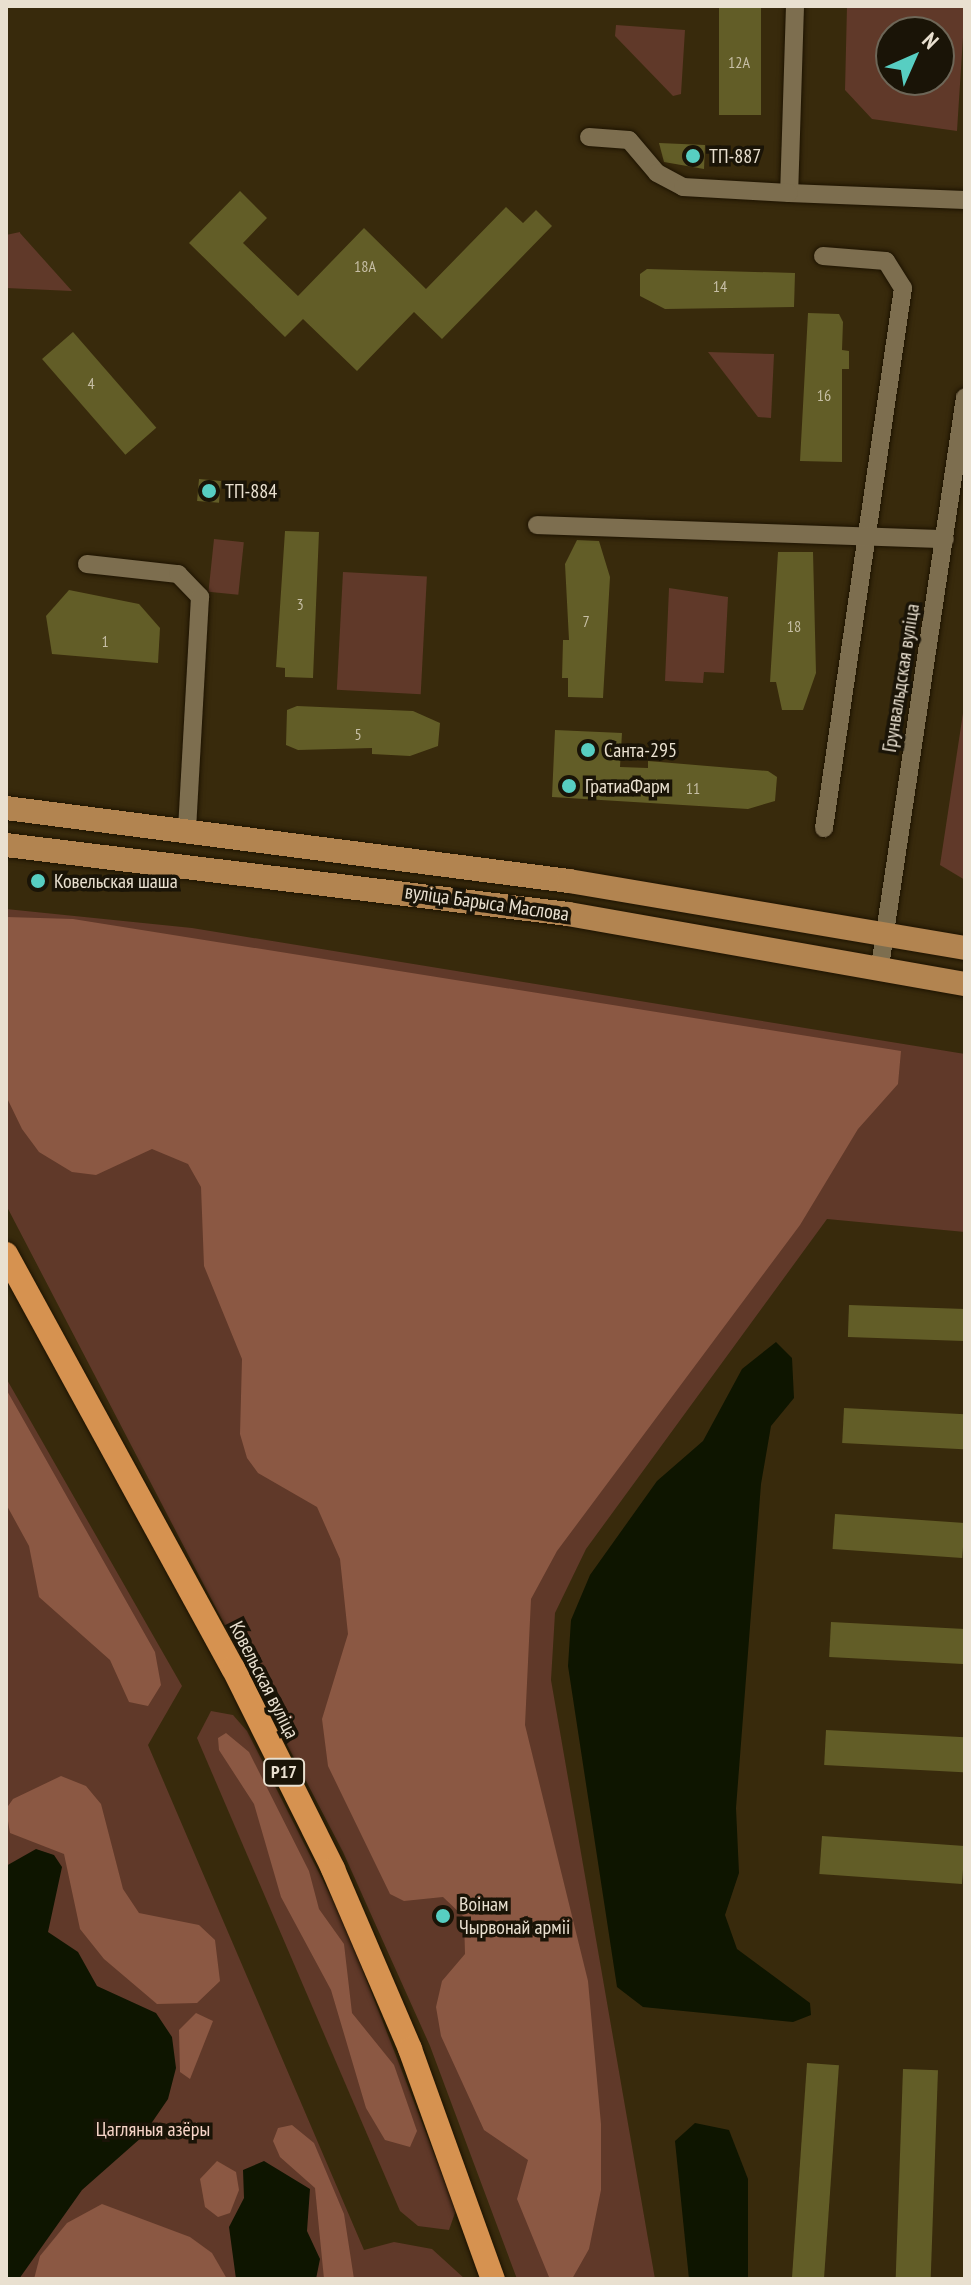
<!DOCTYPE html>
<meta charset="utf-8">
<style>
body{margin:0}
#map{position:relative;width:971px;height:2285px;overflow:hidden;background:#382a0c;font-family:"PT Sans Narrow",sans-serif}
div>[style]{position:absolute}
.green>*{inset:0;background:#603929;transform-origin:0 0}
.forest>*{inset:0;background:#8b5843}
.water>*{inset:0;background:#0e1500}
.building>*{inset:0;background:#625d27;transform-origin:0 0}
.roads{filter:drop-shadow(0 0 2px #1d1300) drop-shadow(0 0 2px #1d1300)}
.minor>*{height:18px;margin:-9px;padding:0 9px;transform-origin:9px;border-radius:9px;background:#7d6e4f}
.major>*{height:24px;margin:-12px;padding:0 12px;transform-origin:12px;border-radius:12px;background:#b28450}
.highway>*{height:24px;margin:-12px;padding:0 12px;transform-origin:12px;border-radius:12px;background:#d69250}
.dots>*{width:22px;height:22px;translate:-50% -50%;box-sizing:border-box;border:4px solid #1a1407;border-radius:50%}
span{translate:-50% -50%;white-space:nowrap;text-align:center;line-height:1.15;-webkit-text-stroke:7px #1a1407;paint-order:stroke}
.number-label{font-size:16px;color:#c7bfa6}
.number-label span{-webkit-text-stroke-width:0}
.shield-label span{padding:2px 6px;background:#1a1407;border:2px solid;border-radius:6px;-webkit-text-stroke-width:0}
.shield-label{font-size:18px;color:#e9e0d0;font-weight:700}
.poi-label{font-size:20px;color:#e9e0d0}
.left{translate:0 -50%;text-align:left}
.street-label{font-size:20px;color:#e9e0d0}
.park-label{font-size:20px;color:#f7d5c8}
.frame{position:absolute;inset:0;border:8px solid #e9e0d0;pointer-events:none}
.north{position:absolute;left:875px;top:16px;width:80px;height:80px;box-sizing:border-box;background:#1a1407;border:2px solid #6d6657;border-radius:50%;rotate:45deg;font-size:22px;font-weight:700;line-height:32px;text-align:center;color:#e9e0d0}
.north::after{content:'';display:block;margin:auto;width:28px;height:36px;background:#57cec2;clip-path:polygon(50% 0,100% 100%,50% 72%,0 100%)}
</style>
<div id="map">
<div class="green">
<div style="clip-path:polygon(evenodd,847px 6px,965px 6px,957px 131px,872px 119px,845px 90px,847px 6px,891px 32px,939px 32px,939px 80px,891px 80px,891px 32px)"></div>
<div style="clip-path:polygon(616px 25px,685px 30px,681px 94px,673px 96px,615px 36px)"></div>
<div style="clip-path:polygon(20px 232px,20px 233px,72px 291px,6px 288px,6px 235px)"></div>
<div style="clip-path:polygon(708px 352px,774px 354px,771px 418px,758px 417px)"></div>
<div style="left:214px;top:539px;width:30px;height:53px;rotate:6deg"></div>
<div style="left:343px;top:572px;width:84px;height:118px;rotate:3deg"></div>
<div style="clip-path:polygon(669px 588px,728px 597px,724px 673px,704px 672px,703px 683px,665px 681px)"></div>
<div style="clip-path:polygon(965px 700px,965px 880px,940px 865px)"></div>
<div style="clip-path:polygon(6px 909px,192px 928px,965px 1054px,965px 1232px,827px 1219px,586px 1549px,555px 1613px,551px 1680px,655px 2279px,517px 2279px,430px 2046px,343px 1852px,6px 1205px)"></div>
<div style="clip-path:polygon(6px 1378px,182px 1686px,148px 1745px,364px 2250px,394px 2242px,432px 2249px,465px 2279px,6px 2279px)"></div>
<div style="clip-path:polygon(211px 1711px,233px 1715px,247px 1731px,344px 1922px,456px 2210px,449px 2230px,418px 2226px,400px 2211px,197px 1738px)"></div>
</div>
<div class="forest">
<div style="clip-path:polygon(6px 917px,73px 919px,901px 1051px,898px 1084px,858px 1129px,800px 1225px,557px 1551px,531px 1599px,525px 1725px,588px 1981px,601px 2124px,601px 2190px,589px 2249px,572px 2279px,549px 2277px,517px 2199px,528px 2160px,484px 2130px,441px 2036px,436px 2007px,442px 1981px,465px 1954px,464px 1917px,443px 1897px,404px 1901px,390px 1894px,328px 1766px,322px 1719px,348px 1634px,340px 1559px,317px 1507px,258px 1473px,247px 1458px,240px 1434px,242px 1359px,204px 1266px,201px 1187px,188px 1164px,152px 1149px,96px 1175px,72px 1172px,39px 1152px,22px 1129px,6px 1096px)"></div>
<div style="clip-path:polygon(6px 1389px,155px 1652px,161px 1685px,148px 1706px,129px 1702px,110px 1660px,39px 1597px,29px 1546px,6px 1504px)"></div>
<div style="clip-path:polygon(226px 1733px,249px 1752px,309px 1871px,319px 1909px,344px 1944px,352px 2013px,394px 2065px,417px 2131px,410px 2147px,385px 2140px,366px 2108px,331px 1990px,281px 1897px,254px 1804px,219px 1750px,218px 1738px)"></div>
<div style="clip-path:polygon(61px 1776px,86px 1786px,101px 1804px,123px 1889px,139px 1913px,199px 1925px,215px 1940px,220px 1981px,197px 2003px,157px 2004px,104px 1959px,80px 1929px,64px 1854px,10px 1833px,6px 1809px,13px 1799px)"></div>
<div style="clip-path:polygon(196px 2013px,213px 2021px,190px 2079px,180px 2072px,179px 2030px)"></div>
<div style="clip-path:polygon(292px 2125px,314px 2143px,344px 2214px,354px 2279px,324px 2279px,315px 2188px,280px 2157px,273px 2141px,278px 2128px)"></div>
<div style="clip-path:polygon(217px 2161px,236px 2172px,239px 2190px,230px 2213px,218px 2217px,205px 2207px,200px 2179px)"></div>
<div style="clip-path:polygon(102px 2204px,190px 2237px,212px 2253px,227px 2279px,34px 2279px,40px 2256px,67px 2223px)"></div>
</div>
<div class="water">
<div style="clip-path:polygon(776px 1342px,792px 1358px,794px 1398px,771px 1426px,761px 1484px,736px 1808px,739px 1873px,725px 1915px,737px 1949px,810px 2003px,811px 2015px,793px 2022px,643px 2007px,617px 1987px,568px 1666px,571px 1620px,590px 1575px,657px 1481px,703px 1441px,742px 1369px)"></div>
<div style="clip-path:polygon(36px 1849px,54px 1855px,62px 1867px,48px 1932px,78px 1952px,97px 1986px,156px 2013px,172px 2037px,176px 2068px,168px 2099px,142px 2137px,82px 2190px,19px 2279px,6px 2279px,6px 1866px)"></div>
<div style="clip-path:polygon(695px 2123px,729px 2130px,748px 2179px,748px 2279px,689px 2279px,675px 2141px)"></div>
<div style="clip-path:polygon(264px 2161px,310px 2189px,307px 2231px,320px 2259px,316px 2279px,236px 2279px,229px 2227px,244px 2198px,243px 2170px)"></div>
</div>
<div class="building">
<div style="left:719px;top:6px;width:42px;height:109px"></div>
<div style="clip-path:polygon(659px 143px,705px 145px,704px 169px,664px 162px)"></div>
<div style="clip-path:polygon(240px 191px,267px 218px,243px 243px,298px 296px,364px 228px,426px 289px,506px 207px,523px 223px,536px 210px,552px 226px,442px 339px,414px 312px,357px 371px,303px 319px,285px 337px,189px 243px)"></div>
<div style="clip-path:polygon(647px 269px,795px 273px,794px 307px,665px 309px,640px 296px,640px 274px)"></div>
<div style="clip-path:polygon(808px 313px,839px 314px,843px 322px,842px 350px,849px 351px,849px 369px,842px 369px,842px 462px,800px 461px)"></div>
<div style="left:73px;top:332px;width:127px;height:41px;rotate:49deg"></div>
<div style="left:199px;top:479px;width:22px;height:22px;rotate:5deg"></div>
<div style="clip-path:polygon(285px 531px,319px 532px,313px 678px,285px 677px,285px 668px,276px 667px)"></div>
<div style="clip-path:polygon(577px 540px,599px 541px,610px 577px,603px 698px,568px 697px,568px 678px,562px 678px,563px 640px,569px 640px,565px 564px)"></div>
<div style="clip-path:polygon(778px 552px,813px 552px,816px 673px,803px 710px,782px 710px,776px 682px,770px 682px)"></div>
<div style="clip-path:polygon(69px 590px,139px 604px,160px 628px,158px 663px,52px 654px,46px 616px)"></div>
<div style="clip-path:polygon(297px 706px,413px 711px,440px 723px,438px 746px,410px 756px,372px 754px,372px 748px,298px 750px,286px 745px,287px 710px)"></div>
<div style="clip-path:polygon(555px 730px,622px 733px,620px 767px,648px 768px,648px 761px,768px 771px,777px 777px,775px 801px,748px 809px,552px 797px)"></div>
<div style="left:849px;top:1305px;width:116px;height:32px;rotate:2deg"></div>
<div style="left:844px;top:1408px;width:121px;height:35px;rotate:3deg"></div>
<div style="left:835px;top:1514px;width:130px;height:35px;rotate:4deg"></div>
<div style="left:831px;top:1622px;width:134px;height:35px;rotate:3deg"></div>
<div style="left:826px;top:1730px;width:139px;height:35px;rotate:3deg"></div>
<div style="left:822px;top:1836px;width:143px;height:38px;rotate:4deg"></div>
<div style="left:807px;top:2063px;width:32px;height:216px;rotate:4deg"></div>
<div style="left:903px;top:2069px;width:35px;height:210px;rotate:2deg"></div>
</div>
<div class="roads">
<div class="minor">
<div style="left:795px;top:6px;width:187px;rotate:91.8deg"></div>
<div style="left:789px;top:193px;width:176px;rotate:2.3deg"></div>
<div style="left:589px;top:137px;width:40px;rotate:4.3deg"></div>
<div style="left:629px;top:140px;width:43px;rotate:49.7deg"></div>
<div style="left:657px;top:173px;width:30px;rotate:28deg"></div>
<div style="left:683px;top:187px;width:106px;rotate:3.2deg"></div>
<div style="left:823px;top:256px;width:63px;rotate:4.5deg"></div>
<div style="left:886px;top:261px;width:32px;rotate:58deg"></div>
<div style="left:903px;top:288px;width:546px;rotate:98.32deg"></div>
<div style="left:537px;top:525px;width:408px;rotate:2deg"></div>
<div style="left:87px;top:564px;width:92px;rotate:6.3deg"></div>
<div style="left:178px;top:574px;width:32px;rotate:46deg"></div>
<div style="left:200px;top:597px;width:230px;rotate:93.2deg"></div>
<div style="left:880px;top:966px;width:575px;rotate:-81.5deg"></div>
</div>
<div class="major">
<div style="left:6px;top:808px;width:568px;rotate:7.39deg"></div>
<div style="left:569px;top:881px;width:402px;rotate:9.6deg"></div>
<div style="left:6px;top:845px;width:566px;rotate:7deg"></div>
<div style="left:568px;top:914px;width:403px;rotate:10deg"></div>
</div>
<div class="highway">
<div style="left:6px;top:1254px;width:472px;rotate:61.3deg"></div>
<div style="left:233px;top:1668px;width:225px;rotate:63.5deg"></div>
<div style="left:333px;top:1869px;width:196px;rotate:66.8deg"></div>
<div style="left:410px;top:2049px;width:245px;rotate:70.2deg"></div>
</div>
</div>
<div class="dots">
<div style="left:693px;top:156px;background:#57cec2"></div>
<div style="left:209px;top:491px;background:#57cec2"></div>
<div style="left:588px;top:750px;background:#57cec2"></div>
<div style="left:569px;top:786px;background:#57cec2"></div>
<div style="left:38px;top:881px;background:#57cec2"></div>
<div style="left:443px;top:1916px;background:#57cec2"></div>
</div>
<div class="number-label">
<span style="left:739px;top:62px">12А</span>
<span style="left:365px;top:266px">18А</span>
<span style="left:720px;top:286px">14</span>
<span style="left:91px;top:383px">4</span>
<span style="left:824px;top:395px">16</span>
<span style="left:300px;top:604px">3</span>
<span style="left:586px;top:621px">7</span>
<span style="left:794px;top:626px">18</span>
<span style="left:105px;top:641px">1</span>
<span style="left:358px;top:734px">5</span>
<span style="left:693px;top:788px">11</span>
</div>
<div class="shield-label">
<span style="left:284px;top:1772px">Р17</span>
</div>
<div class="poi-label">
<span class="left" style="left:709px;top:156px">ТП-887</span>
<span class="left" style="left:225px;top:491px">ТП-884</span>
<span class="left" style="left:604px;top:750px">Санта-295</span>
<span class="left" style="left:585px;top:786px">ГратиаФарм</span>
<span class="left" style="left:54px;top:881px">Ковельская шаша</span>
<span class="left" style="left:459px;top:1916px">Воінам<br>Чырвонай арміі</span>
</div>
<div class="street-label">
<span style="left:901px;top:678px;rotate:-81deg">Грунвальдская вуліца</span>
<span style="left:487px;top:903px;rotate:8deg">вуліца Барыса Маслова</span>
<span style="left:264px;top:1680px;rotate:63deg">Ковельская вуліца</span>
</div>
<div class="park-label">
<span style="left:153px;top:2129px">Цагляныя азёры</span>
</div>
<div class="frame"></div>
<div class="north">N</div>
</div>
